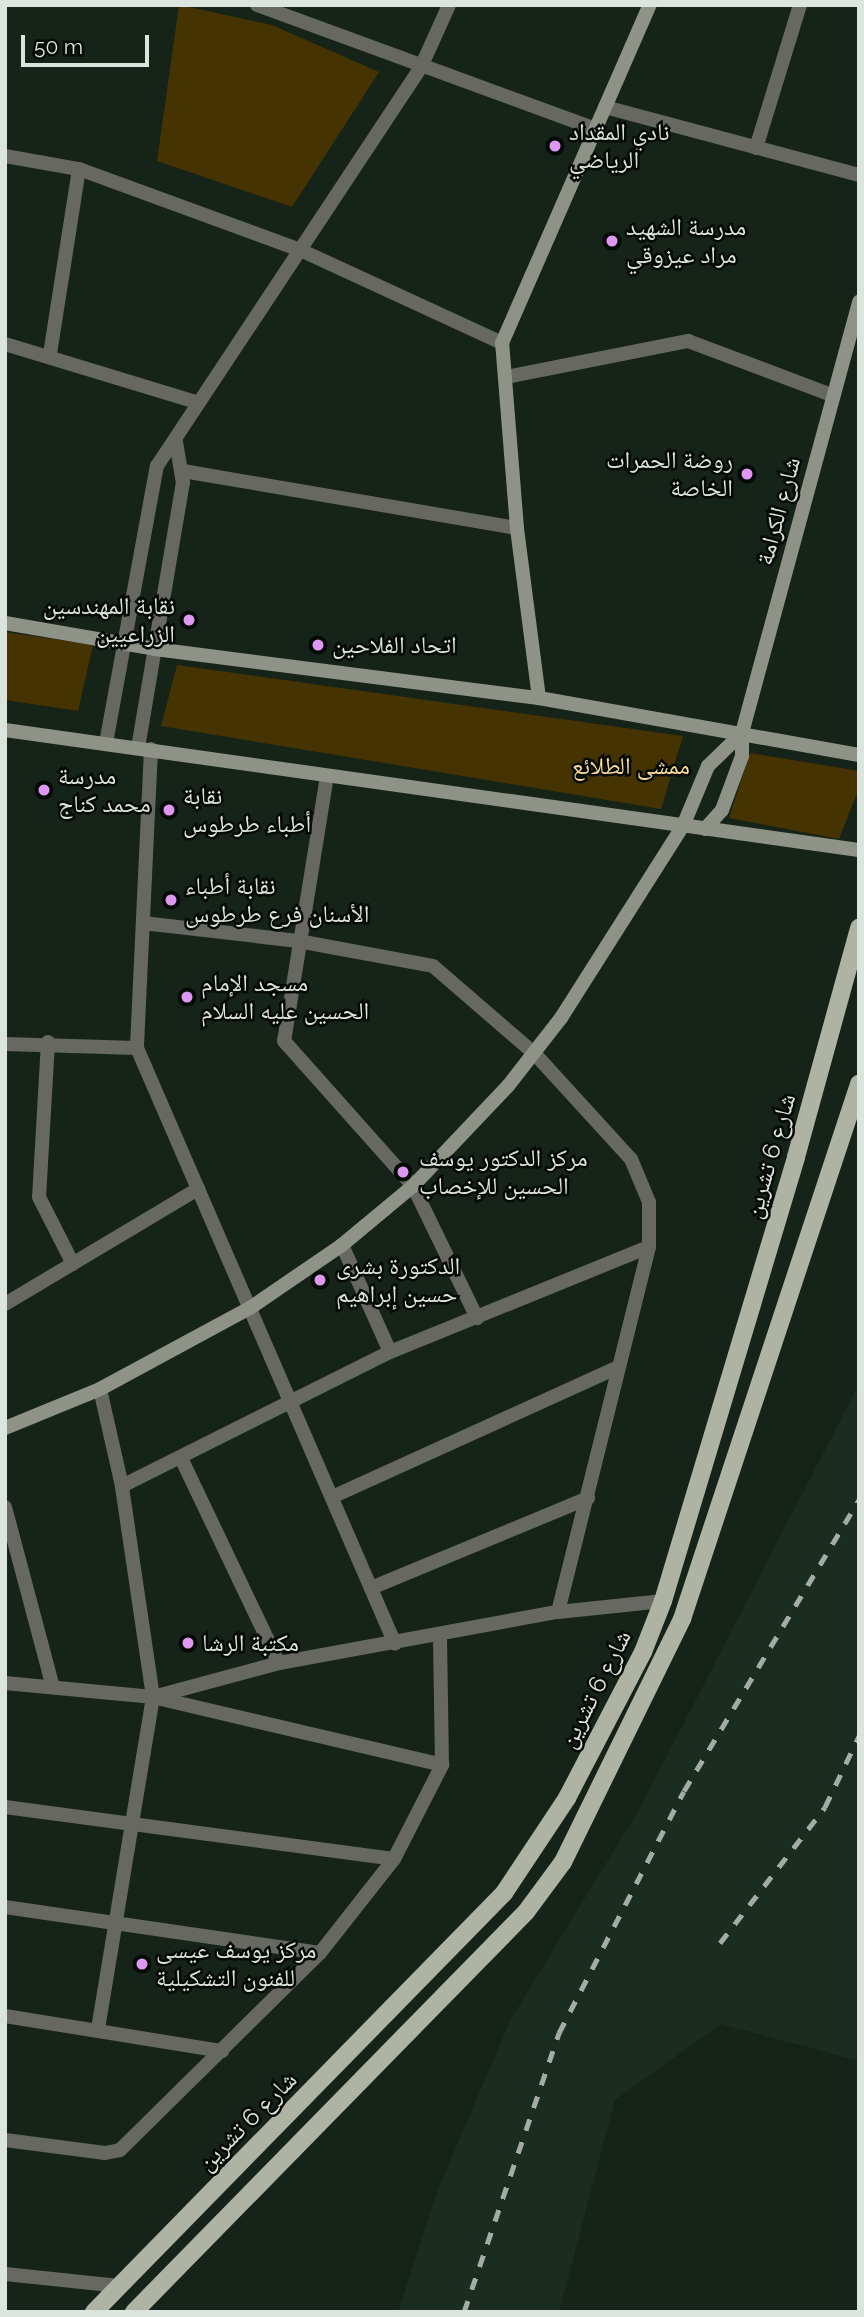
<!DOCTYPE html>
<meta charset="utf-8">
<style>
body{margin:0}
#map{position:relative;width:864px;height:2317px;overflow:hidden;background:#162319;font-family:Raleway,"Noto Naskh Arabic",sans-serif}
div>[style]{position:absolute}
.built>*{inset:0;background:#1a2d20}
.green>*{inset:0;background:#463302}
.street>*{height:14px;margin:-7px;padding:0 7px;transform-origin:7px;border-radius:7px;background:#666861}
.secondary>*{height:14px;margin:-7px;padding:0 7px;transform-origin:7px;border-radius:7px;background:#8f9287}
.primary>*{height:18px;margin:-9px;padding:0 9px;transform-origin:9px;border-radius:9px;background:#afb3a4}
.rail>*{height:5px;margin-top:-2.5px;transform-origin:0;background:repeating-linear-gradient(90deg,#a3ada6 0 12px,transparent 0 24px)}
.dots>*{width:19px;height:19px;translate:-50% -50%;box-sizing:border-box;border:4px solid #060a07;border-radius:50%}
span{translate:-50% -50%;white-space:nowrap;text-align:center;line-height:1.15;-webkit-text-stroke:5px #060a07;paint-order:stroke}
.poi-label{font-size:24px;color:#dbe4dd}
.left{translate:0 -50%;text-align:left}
.right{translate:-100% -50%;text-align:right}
.street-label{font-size:24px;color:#dbe4dd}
.park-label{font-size:24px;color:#fbdc97}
.frame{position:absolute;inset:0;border:7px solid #dbe4dd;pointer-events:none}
.scale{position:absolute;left:21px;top:35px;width:128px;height:32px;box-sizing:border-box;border:4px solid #dbe4dd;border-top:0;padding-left:9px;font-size:21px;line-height:24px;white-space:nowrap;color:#dbe4dd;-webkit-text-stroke:5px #060a07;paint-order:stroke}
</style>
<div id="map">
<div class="built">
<div style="clip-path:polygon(859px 1384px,859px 2061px,721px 2024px,615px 2100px,559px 2312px,398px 2312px,438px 2189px,511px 2019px,641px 1806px)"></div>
</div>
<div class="green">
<div style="clip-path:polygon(179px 5px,272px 25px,379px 72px,292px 207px,157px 161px)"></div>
<div style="clip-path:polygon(5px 632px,93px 645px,78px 711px,5px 700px)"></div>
<div style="clip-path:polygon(177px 665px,683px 736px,661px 809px,161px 726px)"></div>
<div style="clip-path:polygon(750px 753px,859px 771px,859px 788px,839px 839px,729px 818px)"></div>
</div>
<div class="street">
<div style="left:257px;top:5px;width:361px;rotate:20.1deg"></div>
<div style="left:605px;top:107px;width:263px;rotate:15deg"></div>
<div style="left:756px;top:148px;width:150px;rotate:-72.9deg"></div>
<div style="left:5px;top:156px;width:75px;rotate:10deg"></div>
<div style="left:79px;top:169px;width:233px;rotate:20.1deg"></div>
<div style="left:298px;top:249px;width:225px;rotate:24.7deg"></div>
<div style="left:5px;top:344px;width:200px;rotate:16.9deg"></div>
<div style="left:50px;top:354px;width:187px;rotate:-81.1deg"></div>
<div style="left:506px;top:377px;width:186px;rotate:-11.2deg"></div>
<div style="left:688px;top:341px;width:154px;rotate:20.6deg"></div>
<div style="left:183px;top:471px;width:339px;rotate:9.7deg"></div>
<div style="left:106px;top:743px;width:282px;rotate:-79.6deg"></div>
<div style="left:157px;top:466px;width:478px;rotate:-56.5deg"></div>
<div style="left:421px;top:67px;width:68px;rotate:-65.7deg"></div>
<div style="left:138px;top:748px;width:269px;rotate:-80.4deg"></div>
<div style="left:183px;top:483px;width:42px;rotate:-99.7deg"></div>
<div style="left:151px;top:749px;width:299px;rotate:92.7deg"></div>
<div style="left:137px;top:1048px;width:649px;rotate:66.59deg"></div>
<div style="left:327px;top:776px;width:268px;rotate:99.2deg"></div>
<div style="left:284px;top:1041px;width:194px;rotate:48.3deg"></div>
<div style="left:413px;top:1186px;width:147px;rotate:64.1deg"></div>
<div style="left:143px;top:923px;width:156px;rotate:6.6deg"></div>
<div style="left:298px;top:941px;width:137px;rotate:10.5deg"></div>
<div style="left:433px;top:966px;width:135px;rotate:40.8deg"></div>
<div style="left:535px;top:1054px;width:142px;rotate:47.6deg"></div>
<div style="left:631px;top:1159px;width:47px;rotate:67.3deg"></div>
<div style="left:649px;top:1202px;width:45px;rotate:90deg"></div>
<div style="left:649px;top:1247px;width:376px;rotate:104deg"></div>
<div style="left:48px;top:1042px;width:155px;rotate:93.3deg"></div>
<div style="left:39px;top:1197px;width:75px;rotate:63.1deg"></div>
<div style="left:5px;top:1044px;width:132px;rotate:1.7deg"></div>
<div style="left:342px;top:1245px;width:117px;rotate:65.8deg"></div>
<div style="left:5px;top:1304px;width:225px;rotate:-30.8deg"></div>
<div style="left:182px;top:1460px;width:225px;rotate:64.5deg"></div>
<div style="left:122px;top:1486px;width:300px;rotate:-26.6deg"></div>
<div style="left:390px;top:1352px;width:279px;rotate:-22.1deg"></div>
<div style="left:332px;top:1497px;width:313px;rotate:-24.4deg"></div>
<div style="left:5px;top:1507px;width:186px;rotate:75.1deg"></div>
<div style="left:371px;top:1588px;width:235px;rotate:-22.5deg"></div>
<div style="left:5px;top:1683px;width:149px;rotate:5.4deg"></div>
<div style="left:153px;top:1697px;width:131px;rotate:-15.1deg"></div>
<div style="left:279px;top:1663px;width:284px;rotate:-10.4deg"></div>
<div style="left:558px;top:1612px;width:106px;rotate:-6deg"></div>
<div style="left:157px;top:1698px;width:293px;rotate:13.2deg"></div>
<div style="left:5px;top:1807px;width:392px;rotate:7.6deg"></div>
<div style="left:5px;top:1907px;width:318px;rotate:8.3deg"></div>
<div style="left:5px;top:2016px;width:220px;rotate:9.2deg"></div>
<div style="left:98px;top:2029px;width:337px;rotate:-80.6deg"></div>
<div style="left:153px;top:1697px;width:213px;rotate:-98.4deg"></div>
<div style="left:122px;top:1486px;width:99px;rotate:-102.8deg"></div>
<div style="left:5px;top:2140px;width:101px;rotate:7.4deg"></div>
<div style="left:105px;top:2153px;width:15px;rotate:-11deg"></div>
<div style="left:120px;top:2150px;width:281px;rotate:-44.6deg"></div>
<div style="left:320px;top:1953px;width:120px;rotate:-51.8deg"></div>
<div style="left:394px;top:1859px;width:106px;rotate:-62.9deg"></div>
<div style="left:442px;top:1765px;width:128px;rotate:-90.9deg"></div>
<div style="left:5px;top:2274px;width:115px;rotate:6deg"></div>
</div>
<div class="secondary">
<div style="left:5px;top:623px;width:152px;rotate:9.8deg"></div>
<div style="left:155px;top:649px;width:387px;rotate:7.3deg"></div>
<div style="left:539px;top:698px;width:325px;rotate:10.1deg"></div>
<div style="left:539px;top:698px;width:171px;rotate:-97.4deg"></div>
<div style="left:517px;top:528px;width:186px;rotate:-94.6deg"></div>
<div style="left:502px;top:343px;width:369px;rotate:-66.4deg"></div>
<div style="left:5px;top:730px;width:862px;rotate:8deg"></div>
<div style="left:705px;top:829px;width:25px;rotate:-48deg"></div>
<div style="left:722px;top:810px;width:58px;rotate:-69.7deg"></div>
<div style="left:742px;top:756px;width:23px;rotate:-90deg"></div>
<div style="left:742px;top:733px;width:447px;rotate:-74.8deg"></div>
<div style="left:5px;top:1428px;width:103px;rotate:-22.3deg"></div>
<div style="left:100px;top:1389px;width:170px;rotate:-28.4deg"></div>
<div style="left:250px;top:1308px;width:112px;rotate:-34.4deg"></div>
<div style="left:342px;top:1245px;width:92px;rotate:-39.7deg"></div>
<div style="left:413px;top:1186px;width:138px;rotate:-46.5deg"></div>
<div style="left:508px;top:1086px;width:86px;rotate:-52.1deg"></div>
<div style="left:561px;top:1018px;width:227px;rotate:-57.6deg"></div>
<div style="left:683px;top:826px;width:65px;rotate:-67.4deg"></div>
<div style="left:708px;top:766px;width:47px;rotate:-44.1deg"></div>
</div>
<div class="primary">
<div style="left:94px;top:2312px;width:586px;rotate:-45.62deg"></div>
<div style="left:504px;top:1893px;width:114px;rotate:-56.4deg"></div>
<div style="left:567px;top:1798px;width:165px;rotate:-62.5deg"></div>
<div style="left:643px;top:1652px;width:55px;rotate:-68.6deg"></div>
<div style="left:663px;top:1601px;width:463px;rotate:-73.3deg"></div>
<div style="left:796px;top:1157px;width:238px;rotate:-74.6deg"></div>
<div style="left:134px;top:2312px;width:560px;rotate:-45.58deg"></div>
<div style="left:526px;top:1912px;width:62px;rotate:-53.5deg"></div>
<div style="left:563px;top:1862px;width:271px;rotate:-63.9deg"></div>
<div style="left:682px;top:1619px;width:564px;rotate:-71.69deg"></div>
</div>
<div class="rail">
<div style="left:720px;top:1943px;width:172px;rotate:-52.3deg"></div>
<div style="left:825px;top:1807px;width:79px;rotate:-64.4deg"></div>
<div style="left:464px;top:2312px;width:295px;rotate:-71.2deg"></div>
<div style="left:559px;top:2033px;width:272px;rotate:-62.7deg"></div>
<div style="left:684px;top:1791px;width:340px;rotate:-59deg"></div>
</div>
<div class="dots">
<div style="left:555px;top:146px;background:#de98f2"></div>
<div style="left:612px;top:241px;background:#de98f2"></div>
<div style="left:747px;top:474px;background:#de98f2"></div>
<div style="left:189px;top:620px;background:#de98f2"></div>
<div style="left:318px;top:645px;background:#de98f2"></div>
<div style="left:44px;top:790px;background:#de98f2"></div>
<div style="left:169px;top:810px;background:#de98f2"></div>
<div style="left:171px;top:900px;background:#de98f2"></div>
<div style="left:187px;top:997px;background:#de98f2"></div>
<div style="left:403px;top:1172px;background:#de98f2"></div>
<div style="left:320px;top:1280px;background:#de98f2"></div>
<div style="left:188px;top:1643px;background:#de98f2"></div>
<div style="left:142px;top:1964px;background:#de98f2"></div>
</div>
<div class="poi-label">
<span class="left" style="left:569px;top:146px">نادي المقداد<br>الرياضي</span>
<span class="left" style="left:626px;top:241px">مدرسة الشهيد<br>مراد عيزوقي</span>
<span class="right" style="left:733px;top:474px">روضة الحمرات<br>الخاصة</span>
<span class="right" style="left:175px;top:620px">نقابة المهندسين<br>الزراعيين</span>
<span class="left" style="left:332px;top:645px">اتحاد الفلاحين</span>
<span class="left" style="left:58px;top:790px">مدرسة<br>محمد كناج</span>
<span class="left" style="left:183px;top:810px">نقابة<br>أطباء طرطوس</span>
<span class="left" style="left:185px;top:900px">نقابة أطباء<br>الأسنان فرع طرطوس</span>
<span class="left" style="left:201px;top:997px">مسجد الإمام<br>الحسين عليه السلام</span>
<span class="left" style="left:419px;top:1172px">مركز الدكتور يوسف<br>الحسين للإخصاب</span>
<span class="left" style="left:336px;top:1280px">الدكتورة بشرى<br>حسين إبراهيم</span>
<span class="left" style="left:202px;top:1643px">مكتبة الرشا</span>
<span class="left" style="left:156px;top:1964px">مركز يوسف عيسى<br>للفنون التشكيلية</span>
</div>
<div class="street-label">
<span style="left:778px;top:511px;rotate:-75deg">شارع الكرامة</span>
<span style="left:770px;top:1156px;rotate:-74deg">شارع 6 تشرين</span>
<span style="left:595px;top:1689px;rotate:-63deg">شارع 6 تشرين</span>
<span style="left:247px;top:2121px;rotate:-45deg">شارع 6 تشرين</span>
</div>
<div class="park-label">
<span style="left:631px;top:766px">ممشى الطلائع</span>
</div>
<div class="frame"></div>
<div class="scale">50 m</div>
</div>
